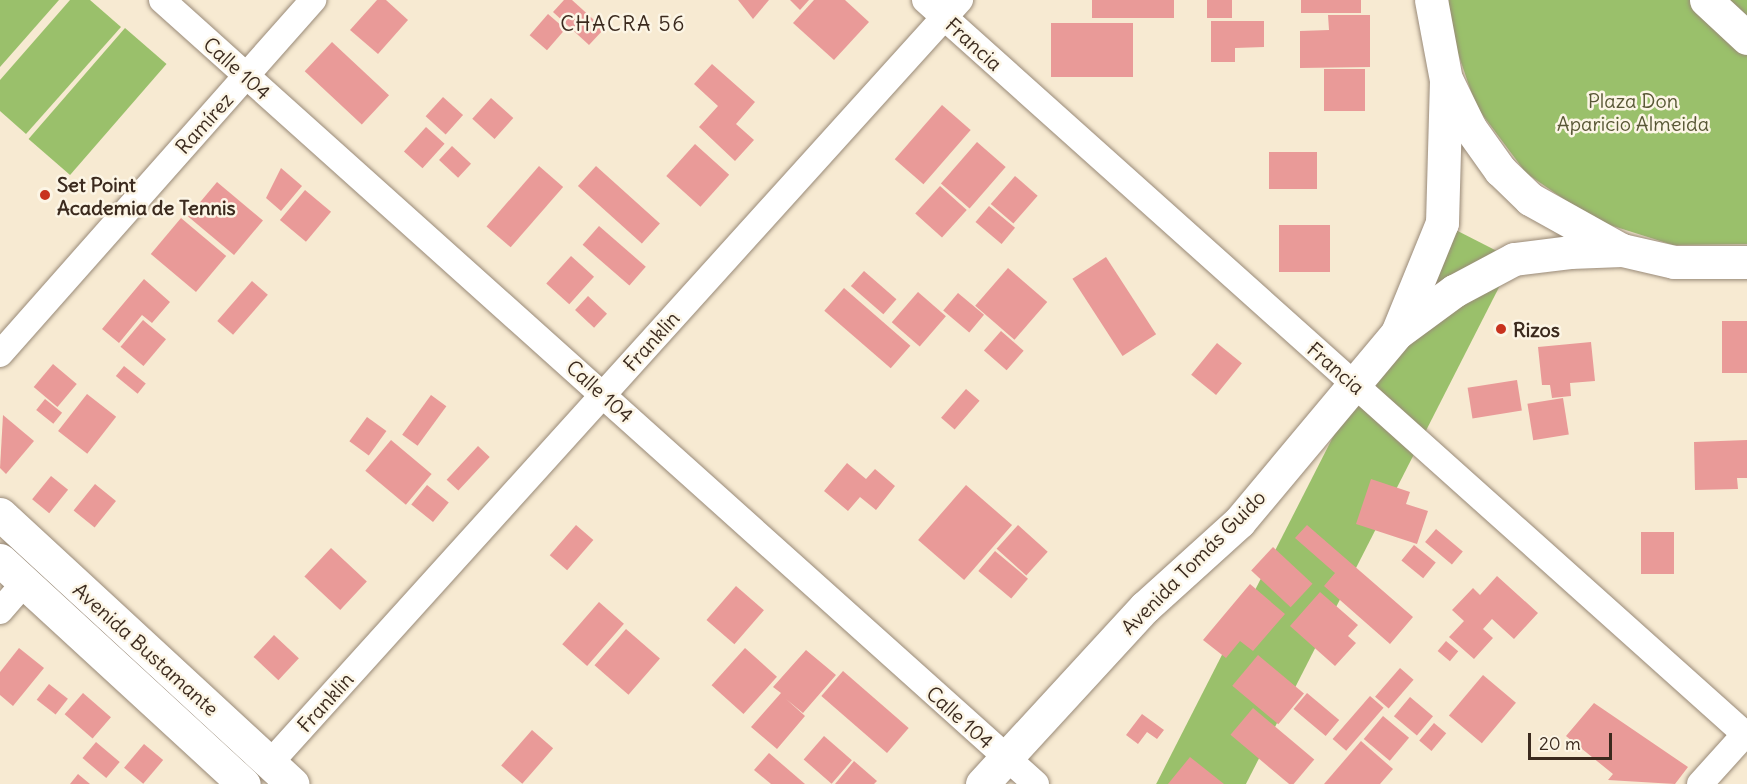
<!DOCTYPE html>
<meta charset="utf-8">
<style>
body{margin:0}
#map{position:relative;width:1747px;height:784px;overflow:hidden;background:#f7ead2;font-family:Delius,sans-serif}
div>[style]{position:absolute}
.green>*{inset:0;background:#9ac06b;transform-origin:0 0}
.building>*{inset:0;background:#e99a98;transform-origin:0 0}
.roads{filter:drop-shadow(0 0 2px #998a78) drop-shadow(0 0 2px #998a78)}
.minor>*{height:26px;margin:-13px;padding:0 13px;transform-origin:13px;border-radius:13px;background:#fff}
.secondary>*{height:33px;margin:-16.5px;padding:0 16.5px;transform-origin:16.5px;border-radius:16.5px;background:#fff}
.dots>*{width:16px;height:16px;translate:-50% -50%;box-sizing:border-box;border:3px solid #fcf5e5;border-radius:50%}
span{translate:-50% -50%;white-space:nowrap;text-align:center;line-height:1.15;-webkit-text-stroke:5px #fcf5e5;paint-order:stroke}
.street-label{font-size:20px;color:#3b2a1e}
.park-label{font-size:20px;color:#585735}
.poi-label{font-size:20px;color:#3b2a1e;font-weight:700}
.left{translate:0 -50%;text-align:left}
.neighbourhood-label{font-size:21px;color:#3b2a1e;letter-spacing:1.5px}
.scale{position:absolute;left:1528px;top:733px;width:84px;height:27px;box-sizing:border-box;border:3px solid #3b2a1e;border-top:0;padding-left:8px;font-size:18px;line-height:21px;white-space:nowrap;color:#3b2a1e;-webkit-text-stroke:4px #fcf5e5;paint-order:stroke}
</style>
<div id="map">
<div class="green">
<div style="clip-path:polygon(0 0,59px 0,0 67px)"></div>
<div style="clip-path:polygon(70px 0,90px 0,121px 27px,26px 134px,0 111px,0 80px)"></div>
<div style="clip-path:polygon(1449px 0,1747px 0,1747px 244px,1673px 245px,1594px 220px,1526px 173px,1476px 106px,1449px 27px)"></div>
<div style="left:125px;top:28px;width:55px;height:147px;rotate:41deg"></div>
<div style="left:1442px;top:223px;width:80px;height:754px;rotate:27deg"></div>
</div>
<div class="building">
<div style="clip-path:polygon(377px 0,386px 0,408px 20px,378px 54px,350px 30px)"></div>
<div style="clip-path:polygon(564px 0,572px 0,604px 29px,589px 45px,553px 12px)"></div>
<div style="clip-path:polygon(738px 0,769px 0,753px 19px)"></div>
<div style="clip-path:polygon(790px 0,809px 0,800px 10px)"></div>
<div style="clip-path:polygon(814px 0,845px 0,869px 22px,834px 60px,793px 23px)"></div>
<div style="left:1092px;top:0;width:82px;height:18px"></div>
<div style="left:1207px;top:0;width:25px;height:18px"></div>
<div style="left:1301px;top:0;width:60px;height:13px"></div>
<div style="left:548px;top:14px;width:23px;height:28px;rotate:41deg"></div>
<div style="clip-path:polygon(1328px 15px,1370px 15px,1370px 67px,1300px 68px,1300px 31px,1329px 30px)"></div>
<div style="clip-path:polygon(1211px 21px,1264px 21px,1264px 47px,1235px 48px,1235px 62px,1211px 62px)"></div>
<div style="left:1051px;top:23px;width:82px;height:54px"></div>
<div style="left:332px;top:42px;width:78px;height:40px;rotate:43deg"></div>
<div style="clip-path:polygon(712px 64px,755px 102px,736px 124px,754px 140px,735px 161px,699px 127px,718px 106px,694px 84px)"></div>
<div style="left:1324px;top:69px;width:41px;height:42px"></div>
<div style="left:443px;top:97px;width:27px;height:26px;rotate:42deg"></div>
<div style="left:491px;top:98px;width:30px;height:28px;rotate:42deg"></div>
<div style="left:942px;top:105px;width:38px;height:72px;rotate:41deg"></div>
<div style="left:426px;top:127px;width:25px;height:33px;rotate:42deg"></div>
<div style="left:977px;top:142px;width:38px;height:55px;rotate:41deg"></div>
<div style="left:695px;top:144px;width:46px;height:43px;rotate:42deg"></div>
<div style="left:452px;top:146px;width:26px;height:19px;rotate:43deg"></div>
<div style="left:1269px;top:152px;width:48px;height:37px"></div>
<div style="left:539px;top:166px;width:32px;height:80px;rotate:41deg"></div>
<div style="left:596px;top:166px;width:86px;height:27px;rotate:42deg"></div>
<div style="clip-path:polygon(281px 168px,302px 186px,281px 211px,266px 198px)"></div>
<div style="left:1015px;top:176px;width:30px;height:37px;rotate:41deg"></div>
<div style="left:217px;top:182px;width:60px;height:45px;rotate:40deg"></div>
<div style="left:940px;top:186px;width:36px;height:37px;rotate:42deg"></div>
<div style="left:305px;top:190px;width:34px;height:39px;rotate:40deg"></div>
<div style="left:989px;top:206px;width:34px;height:21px;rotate:40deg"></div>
<div style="left:181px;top:218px;width:59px;height:47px;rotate:40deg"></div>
<div style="left:1279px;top:225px;width:51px;height:47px"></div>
<div style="left:599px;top:226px;width:62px;height:25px;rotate:41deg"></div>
<div style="left:571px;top:256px;width:31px;height:37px;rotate:42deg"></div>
<div style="left:1106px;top:257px;width:92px;height:40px;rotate:57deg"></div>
<div style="left:1008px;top:268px;width:52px;height:50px;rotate:41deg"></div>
<div style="left:864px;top:271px;width:43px;height:20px;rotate:41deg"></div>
<div style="clip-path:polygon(144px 279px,170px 302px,152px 323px,142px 315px,119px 343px,102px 329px)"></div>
<div style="left:252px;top:281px;width:21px;height:53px;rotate:41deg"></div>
<div style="left:844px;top:288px;width:88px;height:30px;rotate:41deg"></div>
<div style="left:918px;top:292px;width:37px;height:40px;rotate:41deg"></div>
<div style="left:958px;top:293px;width:34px;height:23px;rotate:40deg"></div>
<div style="left:588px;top:296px;width:26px;height:19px;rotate:43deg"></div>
<div style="left:143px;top:320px;width:30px;height:35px;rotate:40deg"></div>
<div style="left:1747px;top:321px;width:52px;height:25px;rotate:90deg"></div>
<div style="left:1001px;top:331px;width:30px;height:26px;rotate:41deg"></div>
<div style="clip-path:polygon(1591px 342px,1595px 381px,1570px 383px,1571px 396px,1552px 398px,1550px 385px,1542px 385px,1538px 347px)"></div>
<div style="left:1217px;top:343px;width:32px;height:41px;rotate:39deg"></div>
<div style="left:53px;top:364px;width:31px;height:30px;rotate:40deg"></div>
<div style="left:124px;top:366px;width:28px;height:13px;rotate:39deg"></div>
<div style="left:1517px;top:380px;width:31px;height:50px;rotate:81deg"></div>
<div style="left:966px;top:389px;width:18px;height:38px;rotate:41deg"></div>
<div style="left:87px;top:394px;width:37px;height:47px;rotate:38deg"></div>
<div style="left:431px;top:395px;width:19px;height:49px;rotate:36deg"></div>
<div style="left:1563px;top:398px;width:37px;height:36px;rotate:81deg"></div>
<div style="left:45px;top:399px;width:22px;height:14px;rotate:39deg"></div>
<div style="clip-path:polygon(3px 415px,34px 441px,6px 474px,0 468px)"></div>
<div style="left:367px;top:417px;width:24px;height:30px;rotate:36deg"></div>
<div style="left:391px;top:440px;width:53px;height:40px;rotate:40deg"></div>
<div style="clip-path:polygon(1747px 440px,1747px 478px,1737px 478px,1738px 489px,1695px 490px,1694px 442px)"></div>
<div style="left:478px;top:446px;width:16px;height:46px;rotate:43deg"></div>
<div style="clip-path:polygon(847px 463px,866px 479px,875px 469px,895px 486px,876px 510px,860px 497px,848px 511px,824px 491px)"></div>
<div style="left:51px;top:476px;width:22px;height:30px;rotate:39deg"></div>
<div style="clip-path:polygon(1371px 479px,1410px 492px,1406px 504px,1428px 511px,1417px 544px,1356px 524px)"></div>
<div style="left:95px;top:484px;width:27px;height:34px;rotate:39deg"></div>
<div style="left:427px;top:485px;width:28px;height:25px;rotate:39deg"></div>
<div style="left:966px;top:485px;width:61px;height:73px;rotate:41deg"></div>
<div style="left:576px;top:525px;width:23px;height:40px;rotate:41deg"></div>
<div style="left:1018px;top:525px;width:40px;height:32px;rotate:42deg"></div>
<div style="clip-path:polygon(1307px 525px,1413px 617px,1390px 644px,1324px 586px,1335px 573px,1295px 538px)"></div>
<div style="left:1436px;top:529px;width:35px;height:17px;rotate:40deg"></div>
<div style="left:1641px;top:532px;width:33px;height:42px"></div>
<div style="left:1414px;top:545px;width:28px;height:20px;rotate:39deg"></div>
<div style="left:1273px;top:547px;width:54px;height:32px;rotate:43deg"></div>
<div style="left:331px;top:548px;width:49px;height:39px;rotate:43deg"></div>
<div style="left:995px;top:551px;width:43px;height:26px;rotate:40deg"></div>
<div style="clip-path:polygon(1497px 576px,1538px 613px,1514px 639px,1492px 619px,1483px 629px,1493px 638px,1474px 659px,1449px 637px,1464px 621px,1452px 610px,1473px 588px,1480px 595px)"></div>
<div style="clip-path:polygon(1250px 584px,1285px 614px,1253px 651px,1240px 641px,1226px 658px,1203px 640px)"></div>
<div style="left:736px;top:586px;width:37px;height:45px;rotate:41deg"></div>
<div style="clip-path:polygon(1320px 592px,1358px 625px,1348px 636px,1356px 643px,1335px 666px,1290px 626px)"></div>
<div style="left:599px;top:602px;width:33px;height:56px;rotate:41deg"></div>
<div style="left:626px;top:629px;width:45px;height:48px;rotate:41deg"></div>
<div style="left:274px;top:635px;width:34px;height:30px;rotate:43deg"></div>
<div style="left:1446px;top:641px;width:16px;height:13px;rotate:40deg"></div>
<div style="clip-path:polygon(19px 648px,44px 668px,13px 706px,0 695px,0 672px)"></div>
<div style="left:745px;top:648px;width:43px;height:50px;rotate:42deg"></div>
<div style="clip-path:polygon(806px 650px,836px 675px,803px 713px,786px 699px,805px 716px,777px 749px,751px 727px,781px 693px,773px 687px)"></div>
<div style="left:1258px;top:655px;width:60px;height:40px;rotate:40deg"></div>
<div style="left:1400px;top:668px;width:18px;height:38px;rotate:41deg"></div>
<div style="left:843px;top:671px;width:87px;height:33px;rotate:41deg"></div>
<div style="left:1483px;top:675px;width:43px;height:53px;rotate:40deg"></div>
<div style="left:49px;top:684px;width:24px;height:20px;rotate:38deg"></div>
<div style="left:83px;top:693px;width:37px;height:28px;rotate:41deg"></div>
<div style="left:1307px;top:693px;width:42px;height:21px;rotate:40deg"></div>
<div style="left:1370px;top:696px;width:18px;height:57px;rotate:41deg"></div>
<div style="left:1410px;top:697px;width:30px;height:25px;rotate:40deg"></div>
<div style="clip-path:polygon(1594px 703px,1688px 767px,1675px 784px,1608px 780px,1613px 774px,1566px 736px)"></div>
<div style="left:1253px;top:708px;width:80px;height:35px;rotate:40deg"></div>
<div style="clip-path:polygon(1142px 714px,1164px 730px,1157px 739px,1147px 732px,1138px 744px,1126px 735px)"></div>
<div style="left:1383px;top:716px;width:34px;height:30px;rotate:40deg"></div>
<div style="left:1434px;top:723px;width:16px;height:23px;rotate:40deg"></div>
<div style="left:532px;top:730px;width:28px;height:47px;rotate:41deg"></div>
<div style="left:824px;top:736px;width:37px;height:31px;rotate:41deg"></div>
<div style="clip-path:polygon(1361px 741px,1393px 769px,1380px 784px,1324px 784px)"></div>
<div style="left:96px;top:742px;width:31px;height:21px;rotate:40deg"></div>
<div style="left:144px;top:744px;width:25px;height:31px;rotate:40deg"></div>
<div style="clip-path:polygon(769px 753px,805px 784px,771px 784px,754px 770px)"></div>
<div style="clip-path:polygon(1190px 757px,1224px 784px,1168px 784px)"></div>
<div style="clip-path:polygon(854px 761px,877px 781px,874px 784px,835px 784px)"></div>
<div style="clip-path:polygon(78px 774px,90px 784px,70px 784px)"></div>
</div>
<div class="roads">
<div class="minor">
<div style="left:162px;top:0;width:1174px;rotate:41.89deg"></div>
<div style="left:925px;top:0;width:1103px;rotate:41.84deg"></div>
<div style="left:0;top:354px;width:473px;rotate:-48.5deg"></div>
<div style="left:0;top:611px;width:38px;rotate:-49deg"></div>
<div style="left:270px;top:763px;width:1029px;rotate:-47.88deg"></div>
<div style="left:1700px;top:784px;width:70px;rotate:-47.9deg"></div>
</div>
<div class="secondary">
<div style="left:1706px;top:0;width:56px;rotate:42.8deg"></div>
<div style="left:1447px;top:81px;width:52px;rotate:63.9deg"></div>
<div style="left:1470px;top:128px;width:52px;rotate:54.5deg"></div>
<div style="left:1500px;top:170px;width:42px;rotate:44deg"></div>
<div style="left:1530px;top:199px;width:103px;rotate:29.1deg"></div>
<div style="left:1397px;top:333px;width:119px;rotate:-67.8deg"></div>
<div style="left:1442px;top:223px;width:143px;rotate:-88.4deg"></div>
<div style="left:1446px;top:80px;width:81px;rotate:-100.6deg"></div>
<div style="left:0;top:514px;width:398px;rotate:42.7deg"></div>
<div style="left:0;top:560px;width:331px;rotate:42.6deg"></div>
<div style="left:982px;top:784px;width:241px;rotate:-47.4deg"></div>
<div style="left:1145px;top:607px;width:127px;rotate:-42.1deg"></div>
<div style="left:1239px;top:522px;width:246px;rotate:-50.1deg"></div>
<div style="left:1397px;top:333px;width:71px;rotate:-36.4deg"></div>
<div style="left:1454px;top:291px;width:68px;rotate:-28.1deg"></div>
<div style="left:1514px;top:259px;width:56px;rotate:-7.1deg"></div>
<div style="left:1570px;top:252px;width:52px;rotate:-2.2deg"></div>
<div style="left:1622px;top:250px;width:53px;rotate:13deg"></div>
<div style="left:1674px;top:262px;width:73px"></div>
</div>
</div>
<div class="dots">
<div style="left:45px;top:195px;background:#c8321e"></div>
<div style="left:1501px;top:329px;background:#c8321e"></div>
</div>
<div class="street-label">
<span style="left:974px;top:44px;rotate:42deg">Francia</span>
<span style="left:237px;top:68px;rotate:42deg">Calle 104</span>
<span style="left:204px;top:123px;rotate:-48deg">Ramírez</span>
<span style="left:651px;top:341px;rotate:-48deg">Franklin</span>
<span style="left:1336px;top:368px;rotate:41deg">Francia</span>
<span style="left:600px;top:391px;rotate:42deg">Calle 104</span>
<span style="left:1193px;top:562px;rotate:-45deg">Avenida Tomás Guido</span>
<span style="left:146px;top:649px;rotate:42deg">Avenida Bustamante</span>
<span style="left:325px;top:702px;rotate:-48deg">Franklin</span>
<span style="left:960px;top:717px;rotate:42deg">Calle 104</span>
</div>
<div class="park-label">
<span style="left:1633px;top:112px">Plaza Don<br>Aparicio Almeida</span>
</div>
<div class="poi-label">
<span class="left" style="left:57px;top:196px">Set Point<br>Academia de Tennis</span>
<span class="left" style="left:1513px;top:329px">Rizos</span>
</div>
<div class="neighbourhood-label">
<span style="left:623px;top:24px">CHACRA 56</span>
</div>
<div class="scale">20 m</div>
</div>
